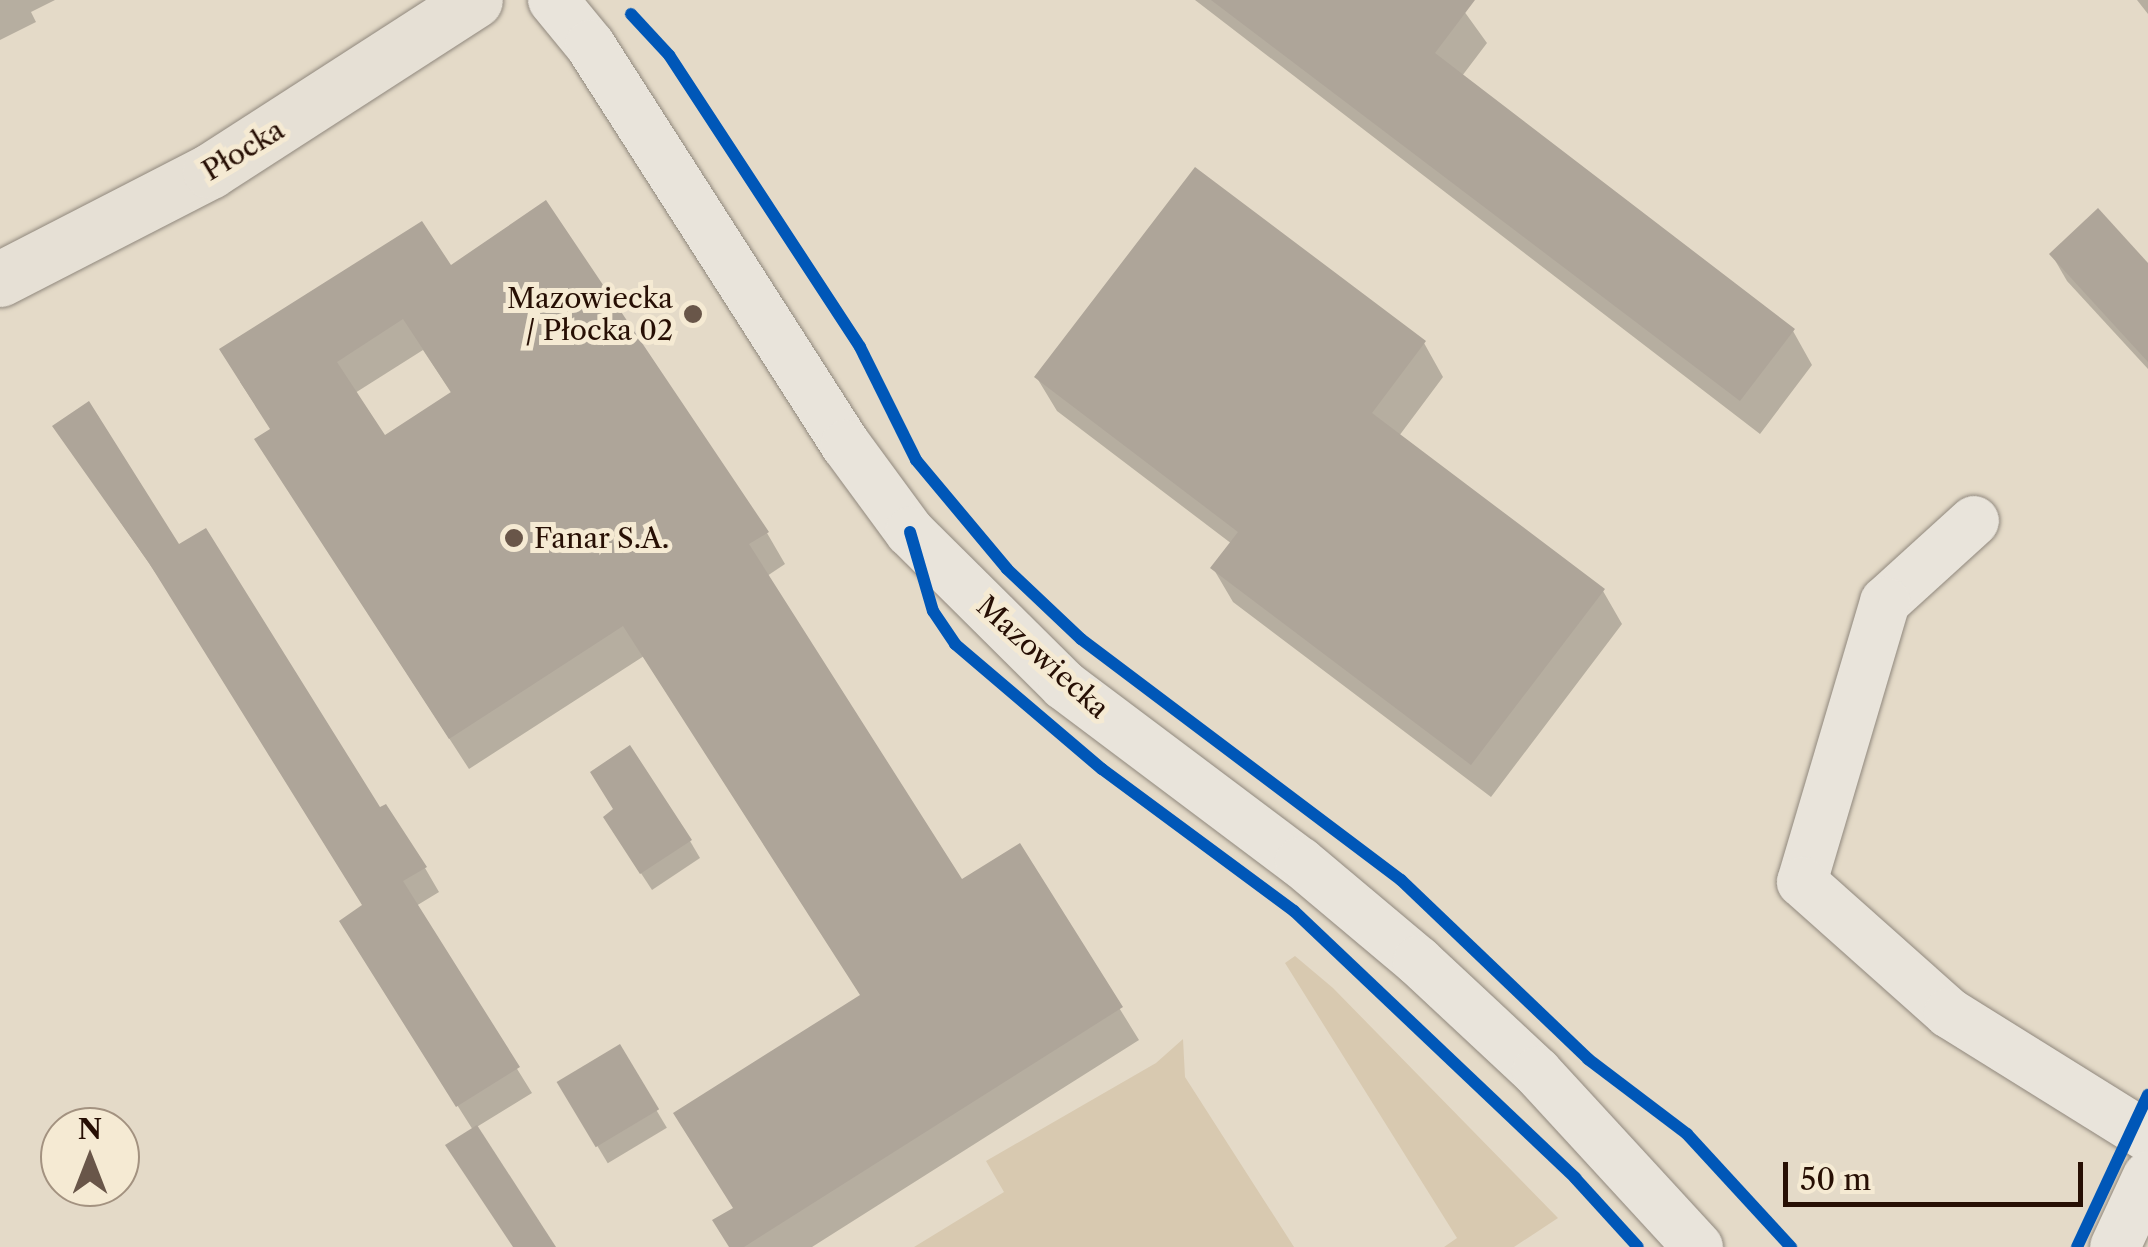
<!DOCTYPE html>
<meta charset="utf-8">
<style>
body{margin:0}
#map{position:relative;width:2148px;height:1247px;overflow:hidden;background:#e4dac8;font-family:"Libre Caslon Text",serif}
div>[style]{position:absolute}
.green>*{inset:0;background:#d8c9b0}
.shadow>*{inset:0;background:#0003;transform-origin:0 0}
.building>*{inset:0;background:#aea599;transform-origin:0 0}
.roads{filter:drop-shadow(0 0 2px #90887d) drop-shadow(0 0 2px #90887d)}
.minor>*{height:50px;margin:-25px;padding:0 25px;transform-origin:25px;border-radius:25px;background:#e9e4db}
.major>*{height:55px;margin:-27.5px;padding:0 27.5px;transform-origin:27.5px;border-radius:27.5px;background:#e6e0d5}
.cycleway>*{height:12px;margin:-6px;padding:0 6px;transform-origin:6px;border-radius:6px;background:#0057b8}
.dots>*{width:28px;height:28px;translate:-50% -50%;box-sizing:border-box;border:5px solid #f5ead3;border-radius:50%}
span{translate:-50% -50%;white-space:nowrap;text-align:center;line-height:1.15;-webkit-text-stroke:10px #f5ead3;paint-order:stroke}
.street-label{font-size:28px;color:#270f04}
.poi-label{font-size:28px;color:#270f04}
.right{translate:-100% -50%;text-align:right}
.left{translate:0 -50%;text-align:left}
.north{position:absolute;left:40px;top:1107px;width:100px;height:100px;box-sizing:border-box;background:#f5ead3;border:2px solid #a39280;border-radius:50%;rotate:0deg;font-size:28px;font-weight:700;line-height:40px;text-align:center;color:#270f04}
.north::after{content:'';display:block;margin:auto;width:35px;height:45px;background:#695649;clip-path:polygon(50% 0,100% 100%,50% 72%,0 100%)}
.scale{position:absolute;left:1783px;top:1162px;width:300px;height:45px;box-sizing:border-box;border:5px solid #270f04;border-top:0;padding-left:12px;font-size:30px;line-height:35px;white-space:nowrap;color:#270f04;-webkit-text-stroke:8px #f5ead3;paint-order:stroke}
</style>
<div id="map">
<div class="green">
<div style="clip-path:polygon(1295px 956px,1333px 988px,1558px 1218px,1514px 1247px,1444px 1247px,1457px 1238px,1285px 963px)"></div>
<div style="clip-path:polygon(1183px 1039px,1185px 1077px,1294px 1247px,914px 1247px,1004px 1192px,986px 1161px,1156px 1063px)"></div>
</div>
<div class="shadow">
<div style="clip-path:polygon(0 0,55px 0,31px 12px,36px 22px,0 40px)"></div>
<div style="clip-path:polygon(1195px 0,1456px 0,1487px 43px,1462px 76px,1793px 331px,1812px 365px,1760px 434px)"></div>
<div style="clip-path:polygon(2137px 0,2148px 0,2148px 14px)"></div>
<div style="clip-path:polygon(2052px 255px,2148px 268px,2148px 369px,2067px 281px)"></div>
<div style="clip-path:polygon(evenodd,450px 268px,767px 533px,785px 564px,767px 576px,961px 882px,1019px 846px,1139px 1040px,812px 1247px,731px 1247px,735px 1209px,862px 996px,644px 656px,469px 769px,276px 471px,272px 430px,240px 382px,450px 268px,423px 350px,452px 394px,384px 438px,355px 393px,423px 350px)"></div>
<div style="clip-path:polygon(1424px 343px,1443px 377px,1399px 436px,1603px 591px,1622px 624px,1491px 797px,1233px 602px,1213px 568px,1232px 544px,1057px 411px,1037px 378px)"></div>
<div style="clip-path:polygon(55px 427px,178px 548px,425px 868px,439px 892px,416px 906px,532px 1093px,475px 1128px,553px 1247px,514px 1247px,473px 1130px,356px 946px,364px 907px,166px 588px)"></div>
<div style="clip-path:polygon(616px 835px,690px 841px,700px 858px,652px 890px)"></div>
<div style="left:619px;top:1048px;width:93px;height:69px;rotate:59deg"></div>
</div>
<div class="building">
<div style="clip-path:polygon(1211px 0,1475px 0,1435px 53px,1795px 329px,1740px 401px)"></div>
<div style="clip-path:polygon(1195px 167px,1426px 341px,1372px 413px,1605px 589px,1471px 765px,1210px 568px,1238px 532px,1034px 377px)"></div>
<div style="clip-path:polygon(evenodd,546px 200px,769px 532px,749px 544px,962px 879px,1020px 843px,1123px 1007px,744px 1247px,729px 1247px,712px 1220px,733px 1208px,673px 1113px,860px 995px,623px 626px,449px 739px,254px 439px,270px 429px,219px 349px,422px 221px,451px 265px,546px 200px,403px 319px,451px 392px,385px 435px,337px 362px,403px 319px)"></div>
<div style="clip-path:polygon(2098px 208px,2148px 263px,2148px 362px,2049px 254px)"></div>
<div style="clip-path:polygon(89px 401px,179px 544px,206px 528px,380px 807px,386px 804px,427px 867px,403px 881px,520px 1067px,456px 1107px,339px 921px,362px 905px,149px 563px,52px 426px)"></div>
<div style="clip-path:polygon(630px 745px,692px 840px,640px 874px,603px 817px,613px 809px,590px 772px)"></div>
<div style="left:620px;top:1044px;width:76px;height:74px;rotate:59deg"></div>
<div style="clip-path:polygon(477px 1125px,556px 1247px,513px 1247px,445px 1145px)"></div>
</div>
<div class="roads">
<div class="minor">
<div style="left:553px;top:0;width:58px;rotate:50.6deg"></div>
<div style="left:590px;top:45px;width:475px;rotate:57.4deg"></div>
<div style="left:846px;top:445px;width:108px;rotate:53.7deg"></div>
<div style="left:910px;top:532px;width:217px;rotate:44.8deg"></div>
<div style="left:1064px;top:685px;width:295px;rotate:36.9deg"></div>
<div style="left:1300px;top:862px;width:154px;rotate:40deg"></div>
<div style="left:1418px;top:961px;width:163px;rotate:43deg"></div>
<div style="left:1537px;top:1072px;width:238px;rotate:47.4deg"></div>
<div style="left:1974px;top:521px;width:120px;rotate:137.7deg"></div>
<div style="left:1885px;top:602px;width:292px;rotate:106.5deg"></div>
<div style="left:1802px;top:882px;width:197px;rotate:41.7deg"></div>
<div style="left:1949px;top:1013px;width:234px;rotate:31.9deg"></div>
<div style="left:2115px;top:1247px;width:78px;rotate:-65.1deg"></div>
</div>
<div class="major">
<div style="left:0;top:279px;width:236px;rotate:-27.2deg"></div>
<div style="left:210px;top:171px;width:315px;rotate:-32.8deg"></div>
</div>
</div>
<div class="cycleway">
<div style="left:631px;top:14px;width:56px;rotate:47.2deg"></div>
<div style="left:669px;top:55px;width:349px;rotate:56.8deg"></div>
<div style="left:860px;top:347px;width:126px;rotate:63.6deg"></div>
<div style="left:916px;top:460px;width:142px;rotate:50.1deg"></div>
<div style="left:1007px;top:569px;width:102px;rotate:43.4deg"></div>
<div style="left:1081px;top:639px;width:401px;rotate:37deg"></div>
<div style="left:1401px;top:880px;width:259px;rotate:43.7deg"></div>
<div style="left:1588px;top:1059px;width:124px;rotate:37.1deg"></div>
<div style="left:1687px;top:1134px;width:154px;rotate:47.4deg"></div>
<div style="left:910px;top:532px;width:82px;rotate:73.8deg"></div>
<div style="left:933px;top:611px;width:40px;rotate:56deg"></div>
<div style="left:955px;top:644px;width:193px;rotate:40.4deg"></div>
<div style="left:1102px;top:769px;width:239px;rotate:36.5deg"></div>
<div style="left:1294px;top:911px;width:388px;rotate:43.5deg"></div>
<div style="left:1575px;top:1178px;width:93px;rotate:47.6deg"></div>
<div style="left:2077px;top:1247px;width:168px;rotate:-65deg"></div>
</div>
<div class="dots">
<div style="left:693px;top:314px;background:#695649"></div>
<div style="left:514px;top:538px;background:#695649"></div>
</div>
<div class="street-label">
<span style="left:243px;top:150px;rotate:-31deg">Płocka</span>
<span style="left:1043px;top:657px;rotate:42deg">Mazowiecka</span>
</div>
<div class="poi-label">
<span class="right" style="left:673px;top:314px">Mazowiecka<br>/ Płocka 02</span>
<span class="left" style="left:534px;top:538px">Fanar S.A.</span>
</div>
<div class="north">N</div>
<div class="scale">50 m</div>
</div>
